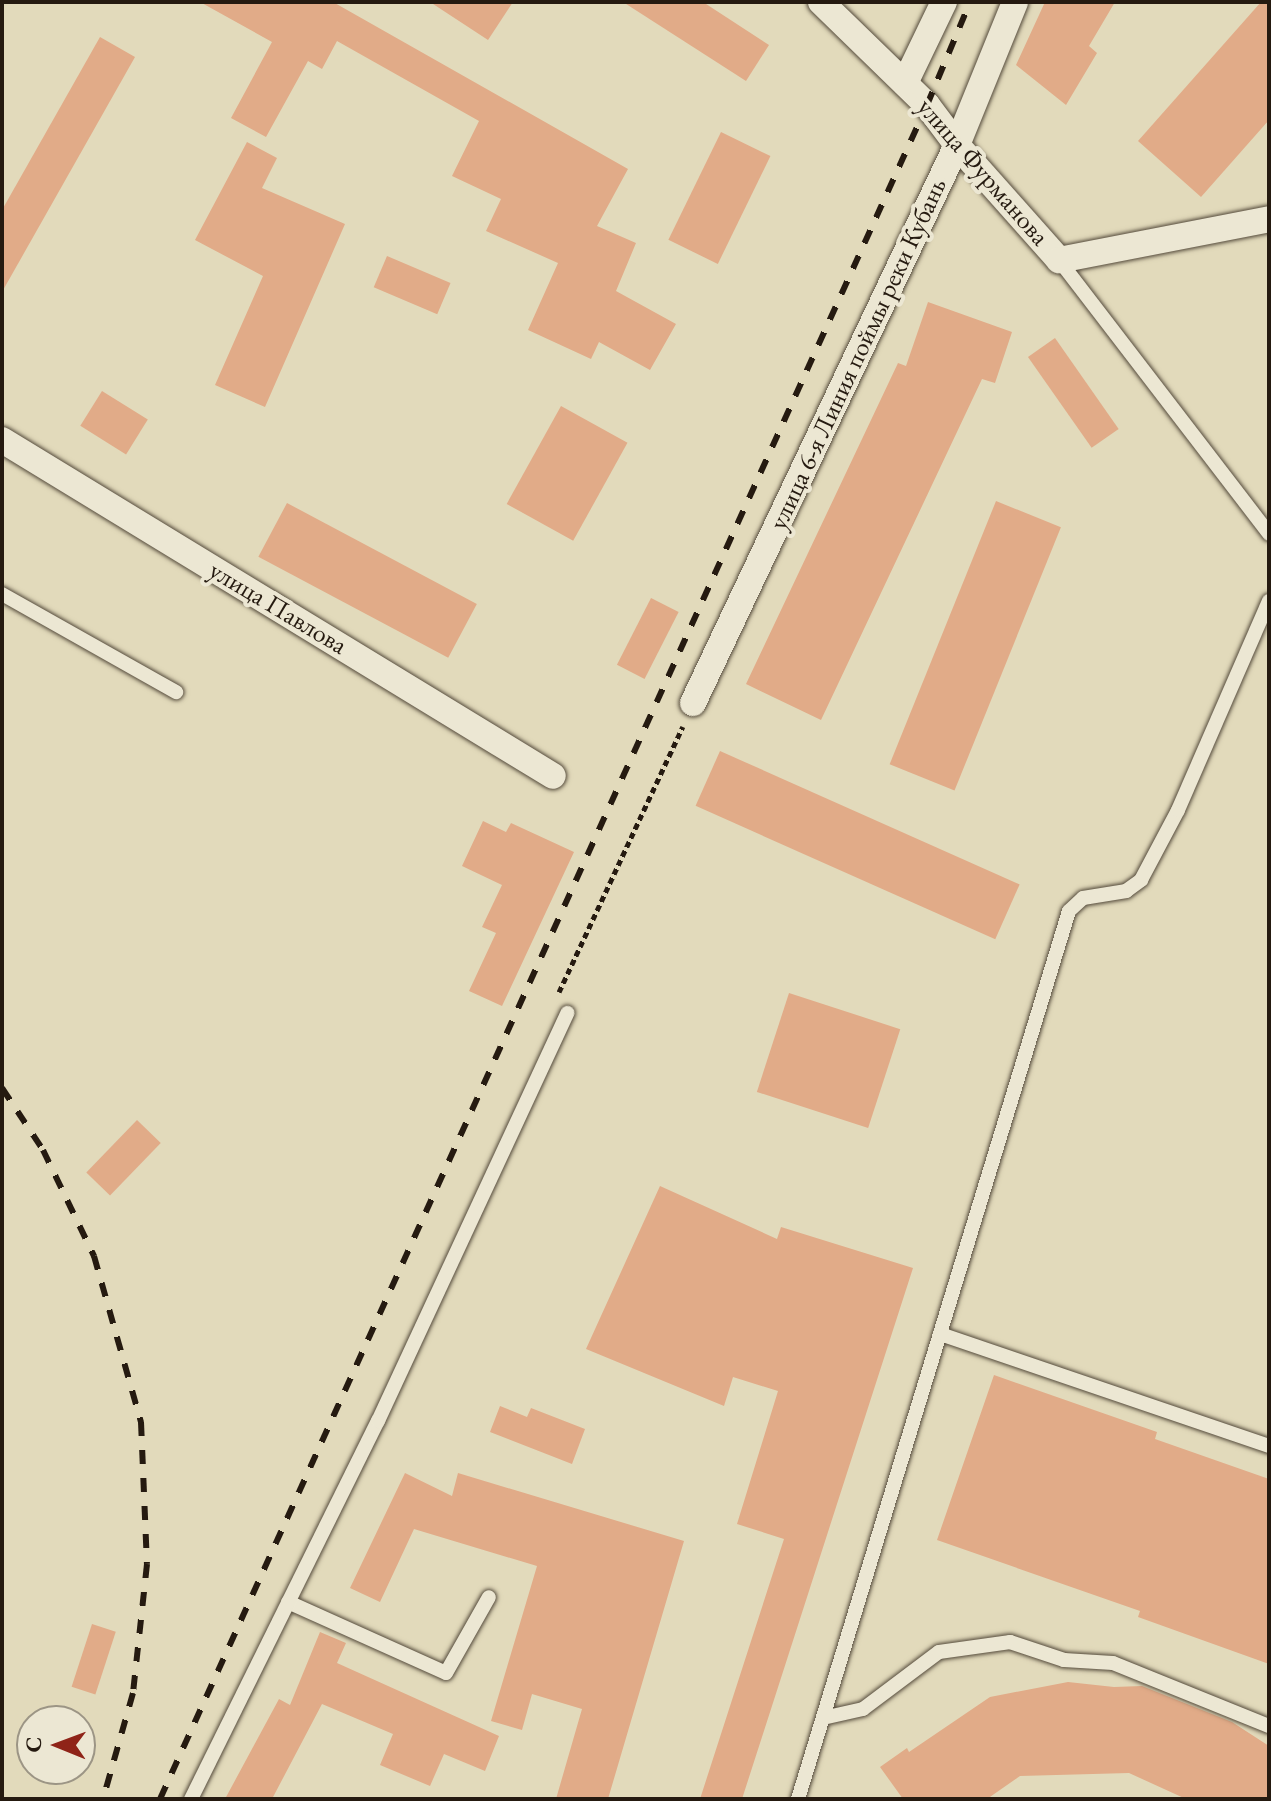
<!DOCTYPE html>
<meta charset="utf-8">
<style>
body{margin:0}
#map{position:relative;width:1271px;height:1801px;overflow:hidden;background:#e2dabb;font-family:"EB Garamond",serif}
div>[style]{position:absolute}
.building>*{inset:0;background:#e1ab88;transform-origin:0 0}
.path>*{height:5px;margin-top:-2.5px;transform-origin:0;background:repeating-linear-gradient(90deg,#251a10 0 6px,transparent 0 10px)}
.roads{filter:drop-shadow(0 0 2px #544a3b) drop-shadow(0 0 2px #544a3b)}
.lane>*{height:14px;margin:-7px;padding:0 7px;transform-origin:7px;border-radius:7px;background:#ece7d3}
.street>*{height:26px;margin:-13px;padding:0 13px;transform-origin:13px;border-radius:13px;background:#ece7d3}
.rail>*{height:6px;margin-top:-3px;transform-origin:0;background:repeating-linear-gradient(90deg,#251a10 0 14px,transparent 0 28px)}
span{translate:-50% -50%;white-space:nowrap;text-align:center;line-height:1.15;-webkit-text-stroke:8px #ece7d3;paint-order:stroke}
.street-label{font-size:26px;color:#251a10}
.frame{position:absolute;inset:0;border:4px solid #251a10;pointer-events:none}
.north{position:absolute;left:16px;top:1705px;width:80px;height:80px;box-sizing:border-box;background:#ece7d3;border:2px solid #9c9585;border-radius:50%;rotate:271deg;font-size:22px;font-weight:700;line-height:32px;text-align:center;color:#251a10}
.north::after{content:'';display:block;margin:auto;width:28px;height:36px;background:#8f2418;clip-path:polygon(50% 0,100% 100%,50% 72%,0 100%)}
</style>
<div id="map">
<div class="building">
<div style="clip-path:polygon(200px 2px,333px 2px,628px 169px,597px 226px,636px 243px,616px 291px,676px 324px,650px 370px,599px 342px,591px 359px,528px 330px,558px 263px,486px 231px,501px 199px,452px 176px,479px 121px,337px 41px,322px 69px,308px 61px,266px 137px,231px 118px,272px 42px)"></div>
<div style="clip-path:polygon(430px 2px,513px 2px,488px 40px)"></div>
<div style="clip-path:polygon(623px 2px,703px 2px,769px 45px,746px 81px)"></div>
<div style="clip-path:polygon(1045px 2px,1115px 2px,1089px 46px,1097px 53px,1066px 105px,1016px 65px)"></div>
<div style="clip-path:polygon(1261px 2px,1269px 2px,1269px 120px,1201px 197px,1138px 141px)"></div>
<div style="clip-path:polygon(100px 37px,135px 57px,2px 292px,2px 210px)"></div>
<div style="left:721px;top:132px;width:55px;height:120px;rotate:26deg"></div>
<div style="clip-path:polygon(247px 142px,277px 158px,262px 188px,345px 224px,265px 407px,215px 385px,263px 276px,195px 240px)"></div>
<div style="left:387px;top:256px;width:69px;height:34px;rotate:23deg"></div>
<div style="clip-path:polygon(928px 302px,1012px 332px,995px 383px,982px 379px,821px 720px,746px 684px,898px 363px,906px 366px)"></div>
<div style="left:1055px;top:338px;width:111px;height:33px;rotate:55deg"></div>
<div style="left:102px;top:391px;width:54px;height:41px;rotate:32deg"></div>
<div style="left:561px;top:406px;width:76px;height:112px;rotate:29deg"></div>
<div style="left:996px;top:501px;width:70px;height:284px;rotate:22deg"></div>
<div style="left:287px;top:503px;width:215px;height:61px;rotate:28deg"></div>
<div style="left:651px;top:598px;width:31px;height:75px;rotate:27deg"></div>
<div style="left:720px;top:751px;width:328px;height:60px;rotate:24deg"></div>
<div style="clip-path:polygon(483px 821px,506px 832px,511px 823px,574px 852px,502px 1006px,469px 991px,496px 933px,482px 927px,502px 885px,462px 866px)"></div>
<div style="left:789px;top:993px;width:117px;height:104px;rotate:18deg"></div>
<div style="left:137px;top:1120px;width:33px;height:73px;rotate:44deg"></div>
<div style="clip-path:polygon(660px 1186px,777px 1239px,781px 1227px,913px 1268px,742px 1799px,700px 1799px,784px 1539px,737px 1524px,778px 1391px,733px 1377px,724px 1406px,586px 1349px)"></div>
<div style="clip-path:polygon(994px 1375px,1157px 1432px,1155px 1439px,1269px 1479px,1269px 1664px,1138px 1617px,1140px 1611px,937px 1540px)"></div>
<div style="clip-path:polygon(500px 1406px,527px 1417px,531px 1408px,585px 1429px,572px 1464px,490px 1432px)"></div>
<div style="clip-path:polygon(405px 1473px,452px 1496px,458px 1473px,684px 1541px,608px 1799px,556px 1799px,582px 1709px,532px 1694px,522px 1730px,491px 1721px,537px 1566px,414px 1529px,380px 1602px,350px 1588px)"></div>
<div style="left:92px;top:1624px;width:25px;height:66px;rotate:18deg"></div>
<div style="clip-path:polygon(320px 1632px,346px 1643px,337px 1663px,499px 1736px,485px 1771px,444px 1754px,430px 1786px,380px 1765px,393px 1734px,322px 1704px,272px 1799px,225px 1799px,279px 1699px,290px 1705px)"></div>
<div style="clip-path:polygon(1068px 1682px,1114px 1687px,1142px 1686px,1232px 1722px,1269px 1746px,1269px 1799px,1186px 1799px,1129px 1773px,1020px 1776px,987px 1799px,903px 1799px,880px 1767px,907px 1748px,909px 1752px,990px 1697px)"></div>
</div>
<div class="path">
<div style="left:559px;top:992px;width:293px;rotate:-65deg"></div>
</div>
<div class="roads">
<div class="lane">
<div style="left:1059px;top:260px;width:345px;rotate:52.5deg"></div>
<div style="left:2px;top:594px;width:200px;rotate:29.4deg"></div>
<div style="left:940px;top:1334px;width:348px;rotate:18.8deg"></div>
<div style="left:288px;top:1602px;width:173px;rotate:24.2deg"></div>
<div style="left:446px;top:1673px;width:87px;rotate:-60.5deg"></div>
<div style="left:823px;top:1718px;width:41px;rotate:-12.7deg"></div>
<div style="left:863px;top:1709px;width:95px;rotate:-36.9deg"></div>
<div style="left:939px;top:1652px;width:72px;rotate:-8deg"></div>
<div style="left:1010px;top:1642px;width:57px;rotate:18.4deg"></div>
<div style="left:1064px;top:1660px;width:49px;rotate:3.5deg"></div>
<div style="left:1113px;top:1663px;width:168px;rotate:22deg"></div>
<div style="left:191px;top:1799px;width:422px;rotate:-63.7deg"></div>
<div style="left:378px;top:1421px;width:450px;rotate:-65.1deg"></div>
<div style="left:798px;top:1799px;width:928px;rotate:-73.03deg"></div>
<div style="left:1069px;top:911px;width:19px;rotate:-43deg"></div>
<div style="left:1083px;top:898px;width:44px;rotate:-9.2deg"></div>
<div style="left:1126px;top:891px;width:19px;rotate:-36deg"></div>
<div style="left:1141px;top:880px;width:79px;rotate:-62.1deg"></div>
<div style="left:1178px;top:810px;width:228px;rotate:-66.5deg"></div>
</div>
<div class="street">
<div style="left:821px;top:2px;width:148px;rotate:44.2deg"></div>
<div style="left:927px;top:105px;width:50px;rotate:53.1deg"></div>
<div style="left:957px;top:145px;width:154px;rotate:48.4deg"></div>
<div style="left:1059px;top:260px;width:214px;rotate:-11deg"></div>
<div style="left:905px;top:83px;width:90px;rotate:-64.3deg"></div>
<div style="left:2px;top:440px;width:645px;rotate:31.37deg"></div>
<div style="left:693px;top:703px;width:617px;rotate:-64.68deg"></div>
<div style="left:957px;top:145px;width:154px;rotate:-67.9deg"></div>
</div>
</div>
<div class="rail">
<div style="left:2px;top:1088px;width:74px;rotate:56.5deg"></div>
<div style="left:43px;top:1150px;width:118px;rotate:64.3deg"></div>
<div style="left:94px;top:1256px;width:173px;rotate:74.2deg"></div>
<div style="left:141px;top:1422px;width:142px;rotate:87.6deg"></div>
<div style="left:147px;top:1564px;width:130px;rotate:96.2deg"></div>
<div style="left:133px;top:1693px;width:110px;rotate:105.8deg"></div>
<div style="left:160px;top:1799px;width:1860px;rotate:-65.64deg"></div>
<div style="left:927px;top:105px;width:112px;rotate:-67.3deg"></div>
</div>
<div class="street-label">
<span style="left:983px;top:172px;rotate:49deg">улица Фурманова</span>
<span style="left:858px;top:354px;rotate:-65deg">улица 6-я Линия поймы реки Кубань</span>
<span style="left:278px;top:608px;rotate:31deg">улица Павлова</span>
</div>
<div class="frame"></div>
<div class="north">С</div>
</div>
